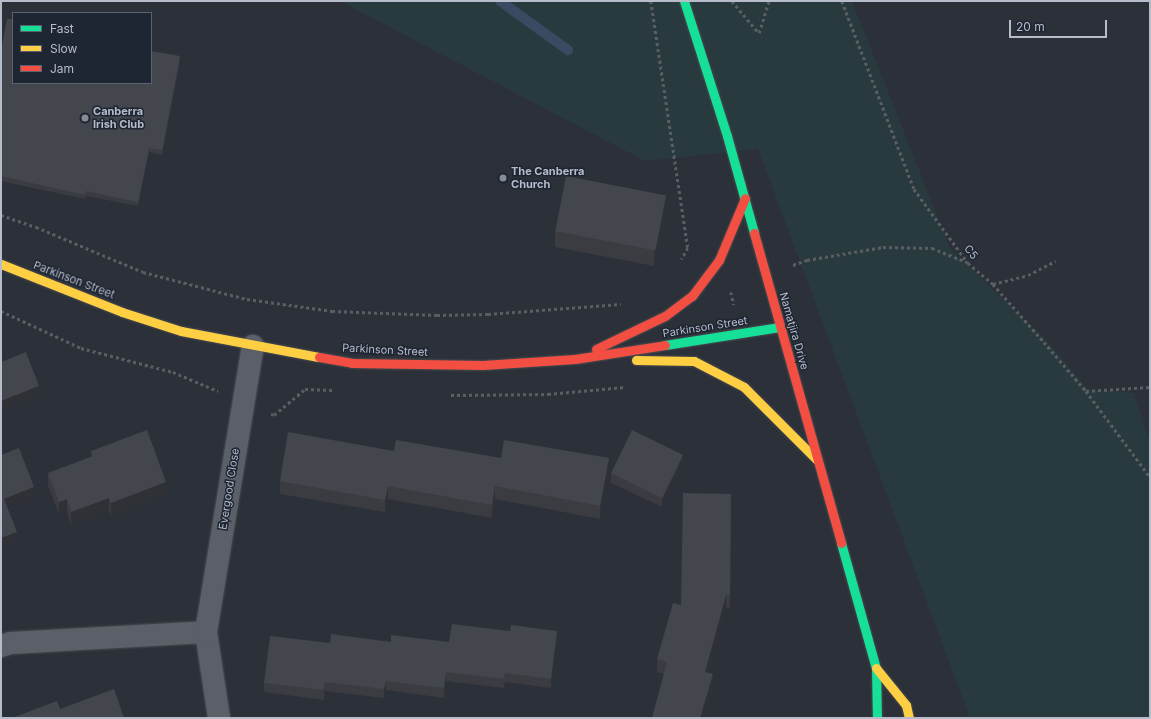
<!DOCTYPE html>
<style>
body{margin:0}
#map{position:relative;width:1151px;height:719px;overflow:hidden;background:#2c3038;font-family:Inter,sans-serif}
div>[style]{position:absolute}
.green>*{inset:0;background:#293a3e}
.stream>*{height:10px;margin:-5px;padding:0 5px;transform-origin:5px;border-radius:5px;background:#3b4962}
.path>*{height:2.5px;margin-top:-1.25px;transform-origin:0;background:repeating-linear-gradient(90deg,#595e63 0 3px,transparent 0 6px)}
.roads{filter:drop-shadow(0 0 1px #484b51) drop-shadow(0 0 1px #484b51)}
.street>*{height:22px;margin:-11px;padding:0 11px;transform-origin:11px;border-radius:11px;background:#5b5f67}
.fast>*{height:9px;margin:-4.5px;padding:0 4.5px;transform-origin:4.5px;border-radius:4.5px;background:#16e098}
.slow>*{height:9px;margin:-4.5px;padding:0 4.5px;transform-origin:4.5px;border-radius:4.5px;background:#ffcf43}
.jam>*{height:9px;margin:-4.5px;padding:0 4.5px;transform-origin:4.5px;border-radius:4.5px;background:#f24e42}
.wall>*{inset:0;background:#3a3c42}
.shaded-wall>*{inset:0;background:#2f3136;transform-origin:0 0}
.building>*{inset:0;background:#43464d;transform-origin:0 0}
.dots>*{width:11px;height:11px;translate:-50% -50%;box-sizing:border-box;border:2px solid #1f2633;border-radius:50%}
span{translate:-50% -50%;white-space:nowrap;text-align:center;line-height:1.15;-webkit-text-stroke:3px #1f2633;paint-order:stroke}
.poi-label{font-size:11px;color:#b6bcc9;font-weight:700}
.left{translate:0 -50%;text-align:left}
.street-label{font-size:11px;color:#b6bcc9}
.frame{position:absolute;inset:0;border:2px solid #b6bcc9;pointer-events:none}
.legend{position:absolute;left:12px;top:12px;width:140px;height:72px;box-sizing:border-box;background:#1f2633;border:1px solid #5b626f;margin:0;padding:5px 7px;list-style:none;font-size:12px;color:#b6bcc9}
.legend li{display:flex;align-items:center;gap:8px;height:20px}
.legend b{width:20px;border:1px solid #5b626f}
.scale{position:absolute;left:1009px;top:20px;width:98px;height:18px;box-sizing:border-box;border:2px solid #b6bcc9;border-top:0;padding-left:5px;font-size:12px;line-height:14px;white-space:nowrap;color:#b6bcc9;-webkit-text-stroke:3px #1f2633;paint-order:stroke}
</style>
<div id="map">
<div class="green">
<div style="clip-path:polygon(340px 1px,852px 1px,950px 248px,1046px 340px,1088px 389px,1134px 393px,1150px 443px,1150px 718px,970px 718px,758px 149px,645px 161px)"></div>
</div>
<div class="stream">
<div style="left:500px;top:1px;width:84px;rotate:35.8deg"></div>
</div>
<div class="path">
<div style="left:651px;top:1px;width:250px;rotate:81.5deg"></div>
<div style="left:688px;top:248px;width:13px;rotate:119deg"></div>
<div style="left:732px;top:1px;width:42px;rotate:49.8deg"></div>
<div style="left:759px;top:33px;width:34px;rotate:-73deg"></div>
<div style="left:842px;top:1px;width:201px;rotate:69deg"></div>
<div style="left:914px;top:189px;width:92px;rotate:53.9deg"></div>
<div style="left:968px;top:263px;width:33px;rotate:40deg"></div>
<div style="left:993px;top:284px;width:77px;rotate:48.7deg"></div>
<div style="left:1044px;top:342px;width:65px;rotate:49.4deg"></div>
<div style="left:1086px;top:391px;width:107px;rotate:53.3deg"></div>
<div style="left:1px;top:215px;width:37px;rotate:19deg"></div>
<div style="left:36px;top:227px;width:116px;rotate:22.8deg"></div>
<div style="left:143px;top:272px;width:107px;rotate:14.6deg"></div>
<div style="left:247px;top:299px;width:86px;rotate:8deg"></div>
<div style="left:332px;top:311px;width:105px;rotate:2.2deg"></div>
<div style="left:437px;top:315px;width:51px;rotate:-1.1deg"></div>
<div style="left:488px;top:314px;width:133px;rotate:-4.3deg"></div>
<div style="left:793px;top:265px;width:15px;rotate:-20deg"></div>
<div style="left:807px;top:260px;width:77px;rotate:-9.7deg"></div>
<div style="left:883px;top:247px;width:49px;rotate:1.2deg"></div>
<div style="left:932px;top:248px;width:38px;rotate:22deg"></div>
<div style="left:993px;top:284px;width:36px;rotate:-14deg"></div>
<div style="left:1028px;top:275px;width:31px;rotate:-27deg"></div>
<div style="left:731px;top:292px;width:13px;rotate:77deg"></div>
<div style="left:1px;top:311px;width:88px;rotate:24.8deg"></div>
<div style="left:81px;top:348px;width:95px;rotate:14.6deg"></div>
<div style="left:173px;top:372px;width:49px;rotate:22.9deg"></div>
<div style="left:1086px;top:391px;width:64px;rotate:-3.6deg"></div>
<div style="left:451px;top:395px;width:97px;rotate:-0.6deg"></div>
<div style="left:548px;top:394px;width:77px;rotate:-5.2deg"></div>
<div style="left:271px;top:414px;width:3px;rotate:18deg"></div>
<div style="left:274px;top:415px;width:40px;rotate:-40deg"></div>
<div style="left:305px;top:389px;width:27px;rotate:2deg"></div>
</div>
<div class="roads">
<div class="street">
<div style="left:1px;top:646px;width:10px;rotate:-17deg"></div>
<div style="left:11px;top:643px;width:195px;rotate:-3.2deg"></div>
<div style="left:219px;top:718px;width:87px;rotate:-98.6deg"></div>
<div style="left:206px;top:632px;width:290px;rotate:-80.7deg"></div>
</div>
<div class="fast">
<div style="left:684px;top:1px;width:142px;rotate:72.3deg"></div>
<div style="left:727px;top:136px;width:101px;rotate:74.4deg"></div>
<div style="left:665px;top:345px;width:116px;rotate:-8.9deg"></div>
<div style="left:841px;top:543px;width:130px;rotate:74.4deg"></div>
<div style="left:876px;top:668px;width:50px;rotate:88.9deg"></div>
</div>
<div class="slow">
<div style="left:1px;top:264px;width:130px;rotate:21.6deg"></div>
<div style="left:122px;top:312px;width:62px;rotate:17.9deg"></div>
<div style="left:181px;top:331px;width:140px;rotate:10.7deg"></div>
<div style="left:636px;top:360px;width:58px;rotate:1deg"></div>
<div style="left:694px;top:361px;width:56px;rotate:27.5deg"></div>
<div style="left:744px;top:387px;width:103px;rotate:45deg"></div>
<div style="left:876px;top:668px;width:48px;rotate:51deg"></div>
<div style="left:906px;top:705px;width:13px;rotate:77deg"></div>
</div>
<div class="jam">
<div style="left:754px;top:233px;width:322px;rotate:74.3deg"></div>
<div style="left:596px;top:349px;width:76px;rotate:-25.6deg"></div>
<div style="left:665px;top:316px;width:34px;rotate:-37deg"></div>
<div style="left:692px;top:296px;width:45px;rotate:-53.1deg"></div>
<div style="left:719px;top:260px;width:67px;rotate:-67.2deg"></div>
<div style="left:319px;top:357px;width:34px;rotate:10deg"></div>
<div style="left:352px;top:363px;width:131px;rotate:0.9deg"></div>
<div style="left:483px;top:365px;width:92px;rotate:-3.7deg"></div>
<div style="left:575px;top:359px;width:91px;rotate:-8.8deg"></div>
</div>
</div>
<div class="wall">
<div style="clip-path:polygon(1px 51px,180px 61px,162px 155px,149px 152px,138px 206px,86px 196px,85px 199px,1px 181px)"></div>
<div style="clip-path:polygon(666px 211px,654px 266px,555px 247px,555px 231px)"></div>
<div style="clip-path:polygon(91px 451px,166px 494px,111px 516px,109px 511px,71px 525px,67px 512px,59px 514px,48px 486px,48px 473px,91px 457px)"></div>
<div style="clip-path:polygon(394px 451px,501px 458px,609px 471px,600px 519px,495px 499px,492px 518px,388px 499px,385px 512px,280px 494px,280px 481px)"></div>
<div style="clip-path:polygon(683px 464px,662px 507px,611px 483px,611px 473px)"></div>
<div style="clip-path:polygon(731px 494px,730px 608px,726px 608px,708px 673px,713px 687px,704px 718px,652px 718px,664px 674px,657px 672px,657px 659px)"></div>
<div style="clip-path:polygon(557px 640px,551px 688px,505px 682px,504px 688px,446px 681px,444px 698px,386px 690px,384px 698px,325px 691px,324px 700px,264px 692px,264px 683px,330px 643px,391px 642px,449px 642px)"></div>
</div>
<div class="shaded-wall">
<div style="left:180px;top:56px;width:5px;height:96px;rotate:90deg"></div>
<div style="left:149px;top:148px;width:4px;height:55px;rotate:90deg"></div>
<div style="clip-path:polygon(666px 196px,666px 211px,654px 266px,654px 251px)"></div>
<div style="clip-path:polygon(39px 386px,39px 395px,1px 410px,1px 401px)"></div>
<div style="clip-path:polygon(683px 455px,683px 464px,662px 507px,662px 498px)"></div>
<div style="clip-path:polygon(609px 458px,609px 471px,600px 519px,600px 506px)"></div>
<div style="clip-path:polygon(166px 482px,166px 494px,111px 516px,111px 503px)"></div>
<div style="clip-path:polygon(388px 486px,388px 499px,385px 512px,385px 500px)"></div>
<div style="clip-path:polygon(495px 486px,495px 499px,492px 518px,492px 505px)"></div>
<div style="clip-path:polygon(34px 487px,34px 496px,4px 508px,4px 499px)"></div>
<div style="clip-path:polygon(109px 498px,109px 511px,71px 525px,71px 512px)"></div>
<div style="clip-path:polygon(67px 499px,67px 512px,59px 514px,59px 502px)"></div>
<div style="clip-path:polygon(17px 532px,17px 541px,1px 547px,1px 538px)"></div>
<div style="clip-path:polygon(726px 595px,726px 608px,705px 685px,705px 672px)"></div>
<div style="clip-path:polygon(557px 631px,557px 640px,551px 688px,551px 679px)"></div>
<div style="clip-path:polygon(446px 672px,446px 681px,444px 698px,444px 688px)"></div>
<div style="clip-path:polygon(713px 674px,713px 687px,704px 718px,700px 718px)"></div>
<div style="clip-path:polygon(386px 681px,386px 690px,384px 698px,384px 689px)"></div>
<div style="clip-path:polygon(325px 682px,325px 691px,324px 700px,324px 690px)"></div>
</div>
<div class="building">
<div style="clip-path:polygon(7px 19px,13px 19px,13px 83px,151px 83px,151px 51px,180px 56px,162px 150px,149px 148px,138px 202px,86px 191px,85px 195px,1px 176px,1px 51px)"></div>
<div style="left:566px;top:176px;width:102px;height:56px;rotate:11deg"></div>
<div style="clip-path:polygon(26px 352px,39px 386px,1px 401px,1px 362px)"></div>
<div style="clip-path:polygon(147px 430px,166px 482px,111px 503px,109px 498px,71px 512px,67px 499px,59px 502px,48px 473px,93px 456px,91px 451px)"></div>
<div style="left:632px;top:430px;width:57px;height:48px;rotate:26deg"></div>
<div style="clip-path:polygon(288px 432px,394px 451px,396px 440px,501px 458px,504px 440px,609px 458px,600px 506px,495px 486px,492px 505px,388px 486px,385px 500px,280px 481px)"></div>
<div style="clip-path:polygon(19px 448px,34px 487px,4px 499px,17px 532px,1px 538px,1px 455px)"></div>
<div style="clip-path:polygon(683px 493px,731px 494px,730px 595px,726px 595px,705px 672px,713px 674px,700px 718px,652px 718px,667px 662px,657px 659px,673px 603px,681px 605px)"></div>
<div style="clip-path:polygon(452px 624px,510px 631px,511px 625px,557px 631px,551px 679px,505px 673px,504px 679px,446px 672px,444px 688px,386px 681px,384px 689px,325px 682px,324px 690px,264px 683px,270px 636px,330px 643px,331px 634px,391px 642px,391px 635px,449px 642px)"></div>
<div style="clip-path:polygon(114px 689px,124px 718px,12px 718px,57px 701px,60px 709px)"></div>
</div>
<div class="dots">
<div style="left:85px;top:118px;background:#868b96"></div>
<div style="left:503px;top:178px;background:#868b96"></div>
</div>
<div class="poi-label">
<span class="left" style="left:93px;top:118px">Canberra<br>Irish Club</span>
<span class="left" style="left:511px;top:178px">The Canberra<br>Church</span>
</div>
<div class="street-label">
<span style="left:971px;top:252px;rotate:50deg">C5</span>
<span style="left:74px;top:280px;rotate:21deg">Parkinson Street</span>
<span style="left:705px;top:327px;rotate:-9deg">Parkinson Street</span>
<span style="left:794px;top:331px;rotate:74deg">Namatjira Drive</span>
<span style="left:385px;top:350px;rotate:3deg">Parkinson Street</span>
<span style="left:229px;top:489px;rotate:-81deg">Evergood Close</span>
</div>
<div class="frame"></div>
<ul class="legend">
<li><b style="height:5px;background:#16e098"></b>Fast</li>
<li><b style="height:5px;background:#ffcf43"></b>Slow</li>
<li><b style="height:5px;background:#f24e42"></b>Jam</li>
</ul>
<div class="scale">20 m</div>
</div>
